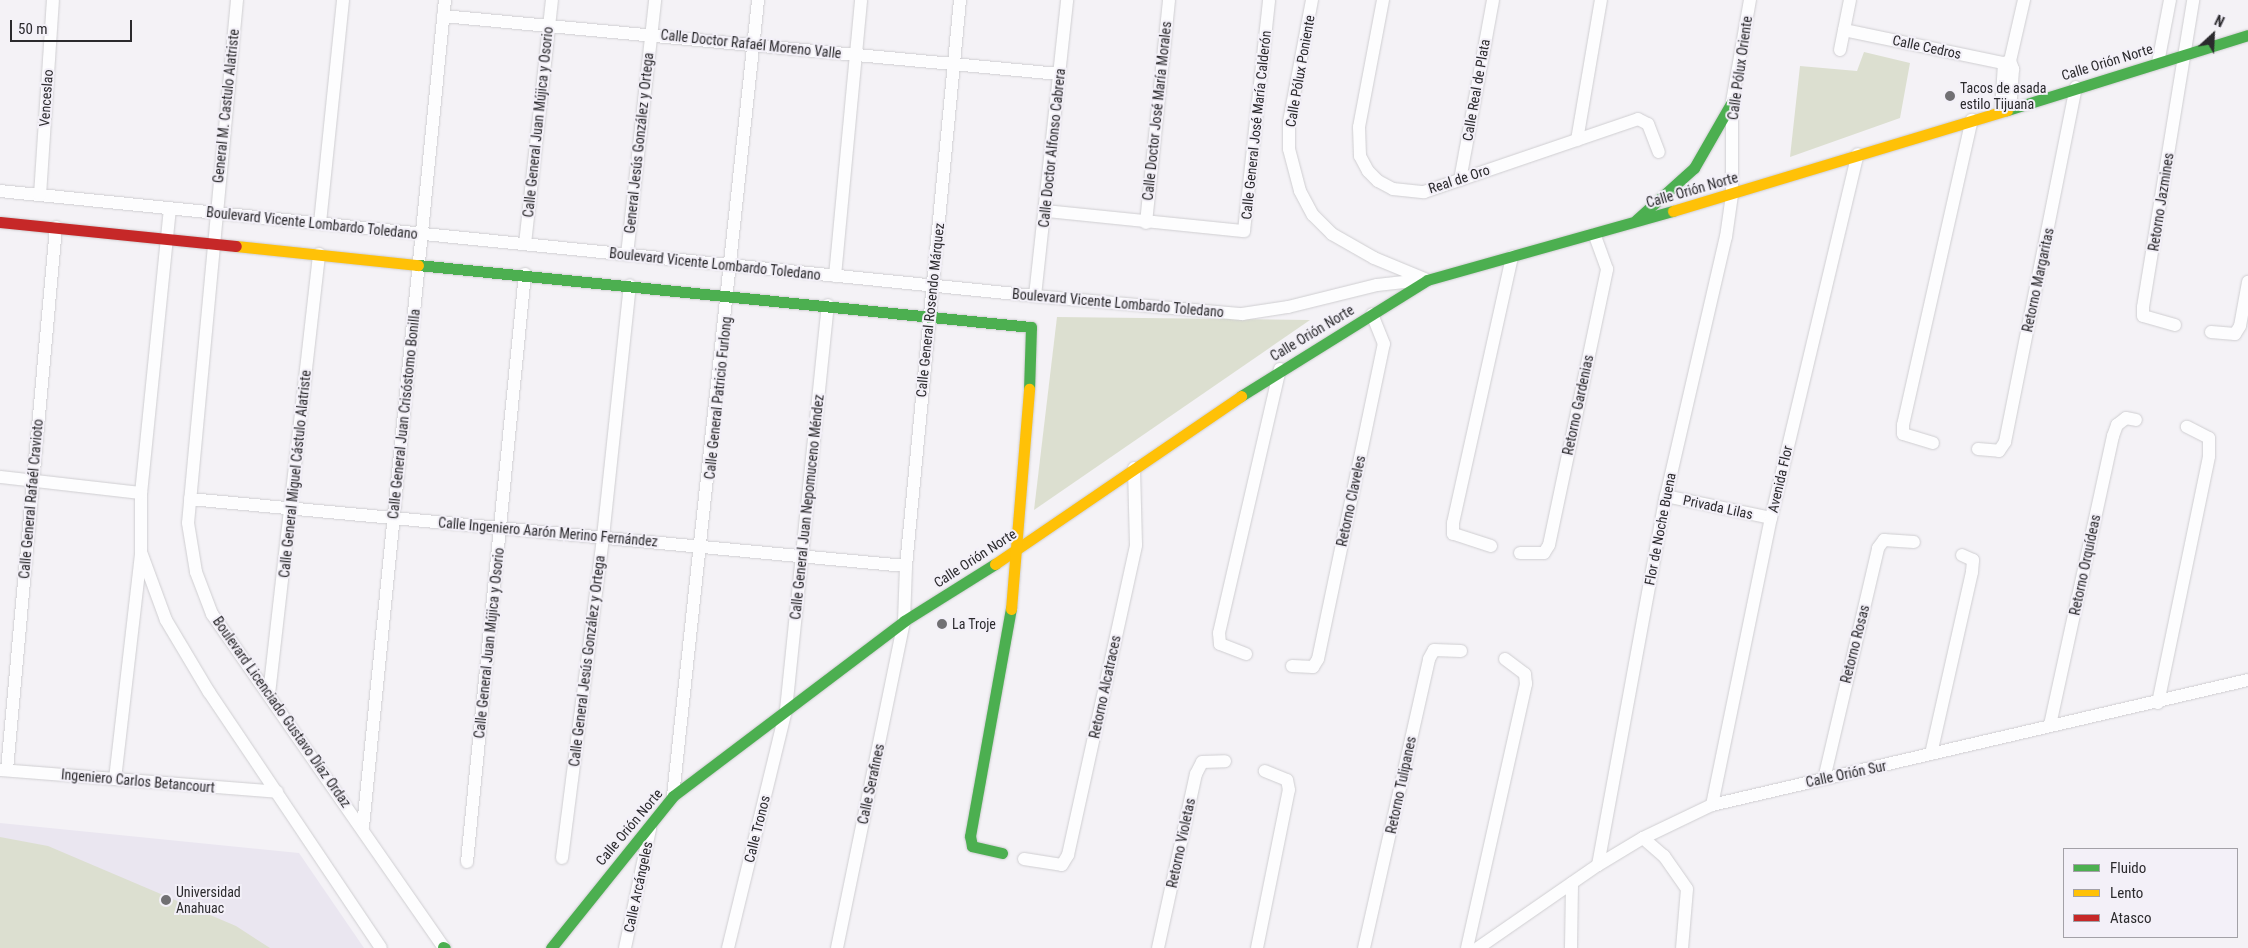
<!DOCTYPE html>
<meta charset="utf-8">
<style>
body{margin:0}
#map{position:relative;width:2248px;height:948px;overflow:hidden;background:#f4f2f6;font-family:"Roboto Condensed",sans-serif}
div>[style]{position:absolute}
.built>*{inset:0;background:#eae6f0}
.green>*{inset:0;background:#dcdfd0}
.roads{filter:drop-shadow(0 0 1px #cfced1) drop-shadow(0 0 1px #cfced1)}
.street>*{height:12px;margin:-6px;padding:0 6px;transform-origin:6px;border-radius:6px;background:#fdfdfe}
.fast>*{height:11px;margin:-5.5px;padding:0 5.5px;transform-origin:5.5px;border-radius:5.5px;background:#4caf50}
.slow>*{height:11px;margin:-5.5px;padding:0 5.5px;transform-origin:5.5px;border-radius:5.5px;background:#ffc107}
.jam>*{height:11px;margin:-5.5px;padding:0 5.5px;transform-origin:5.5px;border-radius:5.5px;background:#c62828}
.dots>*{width:14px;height:14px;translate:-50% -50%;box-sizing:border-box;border:2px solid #f3f0f8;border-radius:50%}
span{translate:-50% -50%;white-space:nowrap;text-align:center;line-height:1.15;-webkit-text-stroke:4px #f3f0f8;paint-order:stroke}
.street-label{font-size:14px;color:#2b2a2d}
.poi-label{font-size:14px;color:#2b2a2d}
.left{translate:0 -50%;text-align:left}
.legend{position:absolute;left:2063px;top:848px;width:175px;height:90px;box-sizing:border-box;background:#f3f0f8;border:1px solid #a3a1a7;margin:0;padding:6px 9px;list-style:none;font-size:15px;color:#2b2a2d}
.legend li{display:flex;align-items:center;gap:10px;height:25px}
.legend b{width:25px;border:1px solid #a3a1a7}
.north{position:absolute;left:2188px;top:10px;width:50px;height:50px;-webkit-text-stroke:4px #f3f0f8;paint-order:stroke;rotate:25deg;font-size:14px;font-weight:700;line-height:20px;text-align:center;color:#2b2a2d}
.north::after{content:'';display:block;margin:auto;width:18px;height:22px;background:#2b2a2d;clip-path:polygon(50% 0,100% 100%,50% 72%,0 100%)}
.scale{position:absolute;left:10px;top:20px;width:122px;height:22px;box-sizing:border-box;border:2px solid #2b2a2d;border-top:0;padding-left:6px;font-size:15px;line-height:18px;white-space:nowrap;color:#2b2a2d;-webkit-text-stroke:4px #f3f0f8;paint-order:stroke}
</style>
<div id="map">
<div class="built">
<div style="clip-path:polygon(0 823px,299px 853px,364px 948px,0 948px)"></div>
</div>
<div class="green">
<div style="clip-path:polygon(1864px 52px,1910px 63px,1900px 118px,1790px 157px,1800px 66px,1857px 71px)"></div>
<div style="clip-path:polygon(1057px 317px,1310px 320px,1034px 510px)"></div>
<div style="clip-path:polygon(0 837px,48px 846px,236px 926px,270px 948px,0 948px)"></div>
</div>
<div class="roads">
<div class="street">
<div style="left:237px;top:0;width:525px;rotate:95.35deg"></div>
<div style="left:188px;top:523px;width:50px;rotate:80.7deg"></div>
<div style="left:196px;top:572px;width:45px;rotate:69.1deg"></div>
<div style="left:212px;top:614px;width:407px;rotate:55.2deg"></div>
<div style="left:1312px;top:0;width:124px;rotate:100.7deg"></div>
<div style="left:1289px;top:122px;width:27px;rotate:90deg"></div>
<div style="left:1289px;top:149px;width:43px;rotate:75.3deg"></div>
<div style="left:1300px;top:191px;width:27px;rotate:62deg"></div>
<div style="left:1313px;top:215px;width:27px;rotate:45deg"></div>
<div style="left:1332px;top:234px;width:48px;rotate:29.7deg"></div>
<div style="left:1374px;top:258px;width:55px;rotate:22.4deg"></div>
<div style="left:1383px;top:0;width:129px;rotate:100.7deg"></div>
<div style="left:1359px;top:127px;width:29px;rotate:88deg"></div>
<div style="left:1360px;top:156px;width:17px;rotate:62deg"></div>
<div style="left:1368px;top:171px;width:14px;rotate:45deg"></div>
<div style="left:1378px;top:181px;width:17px;rotate:28deg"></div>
<div style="left:1393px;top:189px;width:31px;rotate:6deg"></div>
<div style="left:1424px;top:192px;width:226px;rotate:-18.8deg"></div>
<div style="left:1638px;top:119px;width:11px;rotate:27deg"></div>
<div style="left:1648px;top:124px;width:30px;rotate:69deg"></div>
<div style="left:443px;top:16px;width:619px;rotate:5.38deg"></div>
<div style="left:1844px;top:30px;width:163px;rotate:11.7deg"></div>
<div style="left:2004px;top:63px;width:6px;rotate:-18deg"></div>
<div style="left:1840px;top:50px;width:51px;rotate:-78.7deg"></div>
<div style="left:2010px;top:61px;width:63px;rotate:-77.1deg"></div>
<div style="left:2010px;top:61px;width:9px;rotate:69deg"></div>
<div style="left:2013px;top:69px;width:39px;rotate:94deg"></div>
<div style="left:2158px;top:63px;width:64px;rotate:-79.2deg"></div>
<div style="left:2001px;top:111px;width:48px;rotate:-86.4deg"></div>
<div style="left:1577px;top:140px;width:142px;rotate:-80.3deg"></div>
<div style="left:1460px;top:180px;width:183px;rotate:-79.6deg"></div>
<div style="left:0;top:191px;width:1040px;rotate:5.79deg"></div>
<div style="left:1035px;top:296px;width:208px;rotate:5deg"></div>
<div style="left:1242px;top:314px;width:47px;rotate:-8.7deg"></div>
<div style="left:1288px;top:307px;width:92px;rotate:-13.9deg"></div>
<div style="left:1377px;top:285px;width:45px;rotate:-6.3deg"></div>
<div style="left:40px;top:195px;width:195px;rotate:-86.2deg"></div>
<div style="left:170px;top:208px;width:286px;rotate:95.8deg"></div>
<div style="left:141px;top:493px;width:59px;rotate:90deg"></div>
<div style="left:141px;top:552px;width:72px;rotate:69.8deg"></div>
<div style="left:166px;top:620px;width:84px;rotate:59.2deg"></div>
<div style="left:209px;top:692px;width:308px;rotate:56.1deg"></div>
<div style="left:1046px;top:211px;width:199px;rotate:5.8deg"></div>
<div style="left:1244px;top:231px;width:232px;rotate:-83.8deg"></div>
<div style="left:320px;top:223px;width:224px;rotate:-84.1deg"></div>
<div style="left:1146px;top:223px;width:224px;rotate:-84.1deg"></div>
<div style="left:525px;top:244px;width:245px;rotate:-83.7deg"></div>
<div style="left:627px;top:255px;width:257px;rotate:-83.7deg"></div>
<div style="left:835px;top:276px;width:277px;rotate:-84.6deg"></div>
<div style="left:1035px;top:296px;width:298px;rotate:-83.8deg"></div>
<div style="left:2175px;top:325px;width:33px;rotate:-164deg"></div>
<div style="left:2143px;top:316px;width:9px;rotate:-90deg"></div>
<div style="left:2143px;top:307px;width:311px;rotate:-80.7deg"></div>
<div style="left:2211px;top:332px;width:24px;rotate:5deg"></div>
<div style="left:2235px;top:334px;width:9px;rotate:-58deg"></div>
<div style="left:2240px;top:326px;width:45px;rotate:-79.7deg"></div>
<div style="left:1933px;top:443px;width:31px;rotate:-163deg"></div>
<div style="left:1903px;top:434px;width:9px;rotate:-90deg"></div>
<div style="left:1903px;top:425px;width:313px;rotate:-77.3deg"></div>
<div style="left:1978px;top:449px;width:21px;rotate:5deg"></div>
<div style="left:1999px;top:451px;width:11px;rotate:-56deg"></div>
<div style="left:2005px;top:442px;width:362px;rotate:-78.7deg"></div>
<div style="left:0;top:477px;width:142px;rotate:6.5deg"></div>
<div style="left:1666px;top:496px;width:107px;rotate:11.8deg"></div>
<div style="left:190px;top:499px;width:719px;rotate:5.35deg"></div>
<div style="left:1491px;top:546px;width:40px;rotate:-162deg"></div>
<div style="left:1453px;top:534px;width:11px;rotate:-90deg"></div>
<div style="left:1453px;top:523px;width:273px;rotate:-77.5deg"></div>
<div style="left:1520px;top:553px;width:24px"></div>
<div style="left:1544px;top:553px;width:9px;rotate:-58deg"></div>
<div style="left:1549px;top:545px;width:282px;rotate:-78.1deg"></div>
<div style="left:1607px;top:269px;width:37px;rotate:-110deg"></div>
<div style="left:1246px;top:654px;width:28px;rotate:-159deg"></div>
<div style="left:1220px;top:644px;width:11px;rotate:-95deg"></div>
<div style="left:1219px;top:633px;width:271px;rotate:-77deg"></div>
<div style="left:1292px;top:666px;width:21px;rotate:3deg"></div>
<div style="left:1313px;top:667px;width:9px;rotate:-58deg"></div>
<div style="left:1318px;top:659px;width:322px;rotate:-78.2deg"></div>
<div style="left:1384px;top:344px;width:32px;rotate:-112deg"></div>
<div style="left:269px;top:694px;width:443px;rotate:-83.5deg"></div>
<div style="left:2158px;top:703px;width:252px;rotate:-78.3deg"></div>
<div style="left:2209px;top:456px;width:18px;rotate:-90deg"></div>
<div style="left:2209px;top:438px;width:25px;rotate:-153deg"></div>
<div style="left:2050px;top:725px;width:296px;rotate:-77.7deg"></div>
<div style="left:2113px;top:436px;width:12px;rotate:-70deg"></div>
<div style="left:2117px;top:425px;width:11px;rotate:-38deg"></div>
<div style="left:2126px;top:418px;width:10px;rotate:11deg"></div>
<div style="left:1931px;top:754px;width:187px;rotate:-77.3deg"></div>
<div style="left:1972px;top:572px;width:12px;rotate:-85deg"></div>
<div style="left:1973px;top:560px;width:12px;rotate:-156deg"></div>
<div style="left:0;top:770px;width:278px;rotate:4.5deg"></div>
<div style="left:7px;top:770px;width:545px;rotate:-84.84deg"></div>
<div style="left:115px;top:779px;width:226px;rotate:-83.4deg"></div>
<div style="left:1824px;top:779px;width:237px;rotate:-76.8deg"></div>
<div style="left:1878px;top:548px;width:10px;rotate:-53deg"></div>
<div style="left:1884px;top:540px;width:30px;rotate:4deg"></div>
<div style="left:673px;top:796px;width:801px;rotate:-83.9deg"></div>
<div style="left:1712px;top:805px;width:293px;rotate:-78.4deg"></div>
<div style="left:1771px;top:518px;width:374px;rotate:-76.6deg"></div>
<div style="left:363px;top:827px;width:831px;rotate:-84.34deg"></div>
<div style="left:1643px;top:838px;width:28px;rotate:41deg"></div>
<div style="left:1664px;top:856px;width:40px;rotate:55.1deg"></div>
<div style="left:1687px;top:889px;width:59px;rotate:94.8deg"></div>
<div style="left:562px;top:858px;width:324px;rotate:-82.7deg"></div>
<div style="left:603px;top:537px;width:253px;rotate:-83.9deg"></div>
<div style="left:1024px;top:859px;width:38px;rotate:9deg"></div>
<div style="left:1062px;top:865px;width:12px;rotate:-59deg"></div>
<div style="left:1068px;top:855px;width:317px;rotate:-77.6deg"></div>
<div style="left:1136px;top:545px;width:77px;rotate:-91.5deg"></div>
<div style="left:467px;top:862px;width:591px;rotate:-84.37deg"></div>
<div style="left:1598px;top:865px;width:375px;rotate:-79.6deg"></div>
<div style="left:1666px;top:496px;width:266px;rotate:-77deg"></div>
<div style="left:1726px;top:237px;width:42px;rotate:-81.9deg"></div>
<div style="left:1732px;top:195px;width:93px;rotate:-90deg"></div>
<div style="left:1732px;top:102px;width:104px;rotate:-80deg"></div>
<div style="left:625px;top:948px;width:122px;rotate:-78.1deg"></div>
<div style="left:728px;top:948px;width:245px;rotate:-76.3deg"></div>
<div style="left:786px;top:710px;width:407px;rotate:-84.1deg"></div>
<div style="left:837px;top:948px;width:334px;rotate:-78.4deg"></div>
<div style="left:904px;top:621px;width:55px;rotate:-87.9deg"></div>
<div style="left:906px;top:566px;width:569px;rotate:-84.55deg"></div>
<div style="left:1158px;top:948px;width:178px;rotate:-77.7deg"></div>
<div style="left:1196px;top:774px;width:13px;rotate:-63deg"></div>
<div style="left:1202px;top:762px;width:23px;rotate:-2deg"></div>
<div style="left:1257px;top:948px;width:161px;rotate:-78.6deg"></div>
<div style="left:1289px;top:790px;width:10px;rotate:-101deg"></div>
<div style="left:1287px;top:780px;width:24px;rotate:-158deg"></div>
<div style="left:1364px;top:948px;width:296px;rotate:-77.3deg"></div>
<div style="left:1429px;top:659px;width:10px;rotate:-61deg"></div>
<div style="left:1434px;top:650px;width:27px;rotate:2deg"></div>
<div style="left:1467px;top:948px;width:271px;rotate:-77.4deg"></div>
<div style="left:1526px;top:684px;width:10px;rotate:-96deg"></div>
<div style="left:1525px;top:674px;width:25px;rotate:-143deg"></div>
<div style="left:1478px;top:948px;width:146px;rotate:-34.7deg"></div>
<div style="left:1598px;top:865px;width:52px;rotate:-31deg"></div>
<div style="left:1643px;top:838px;width:76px;rotate:-25.6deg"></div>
<div style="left:1712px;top:805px;width:550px;rotate:-13.13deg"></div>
<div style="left:1571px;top:948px;width:65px;rotate:-89.1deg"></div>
</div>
<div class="fast">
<div style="left:2007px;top:110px;width:252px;rotate:-17.3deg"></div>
<div style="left:1636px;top:220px;width:78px;rotate:-41.9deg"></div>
<div style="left:1694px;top:168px;width:76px;rotate:-60.1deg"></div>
<div style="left:418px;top:265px;width:616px;rotate:5.78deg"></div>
<div style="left:1031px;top:327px;width:62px;rotate:91.8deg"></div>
<div style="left:1241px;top:396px;width:219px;rotate:-31.9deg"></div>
<div style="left:1427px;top:280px;width:255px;rotate:-15.7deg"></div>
<div style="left:1002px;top:853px;width:31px;rotate:-167deg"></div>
<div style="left:972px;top:846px;width:10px;rotate:-101deg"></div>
<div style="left:970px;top:836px;width:231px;rotate:-79.8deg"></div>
<div style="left:443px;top:947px;width:2px;rotate:27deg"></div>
<div style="left:551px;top:948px;width:195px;rotate:-51.2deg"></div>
<div style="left:673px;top:796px;width:290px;rotate:-37.1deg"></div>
<div style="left:904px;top:621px;width:107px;rotate:-32.1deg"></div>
</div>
<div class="slow">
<div style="left:1673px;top:211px;width:349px;rotate:-16.8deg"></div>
<div style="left:236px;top:246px;width:183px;rotate:6deg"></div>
<div style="left:995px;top:564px;width:298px;rotate:-34.3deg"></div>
<div style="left:1011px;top:609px;width:221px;rotate:-85.3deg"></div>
</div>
<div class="jam">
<div style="left:0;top:222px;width:237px;rotate:5.8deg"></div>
</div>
</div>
<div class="dots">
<div style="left:1950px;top:96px;background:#717073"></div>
<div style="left:942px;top:624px;background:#717073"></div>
<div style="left:166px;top:900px;background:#717073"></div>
</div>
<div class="street-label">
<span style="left:751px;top:44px;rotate:6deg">Calle Doctor Rafaél Moreno Valle</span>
<span style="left:1927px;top:47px;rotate:12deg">Calle Cedros</span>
<span style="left:2107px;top:62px;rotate:-17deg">Calle Orión Norte</span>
<span style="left:1740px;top:68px;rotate:-82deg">Calle Pólux Oriente</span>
<span style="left:1300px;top:71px;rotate:-80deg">Calle Pólux Poniente</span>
<span style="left:1476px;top:90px;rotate:-80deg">Calle Real de Plata</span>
<span style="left:46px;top:98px;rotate:-86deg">Venceslao</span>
<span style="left:226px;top:106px;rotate:-84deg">General M. Castulo Alatriste</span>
<span style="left:1157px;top:111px;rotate:-84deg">Calle Doctor José María Morales</span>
<span style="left:538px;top:122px;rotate:-84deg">Calle General Juan Mújica y Osorio</span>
<span style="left:1256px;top:125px;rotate:-84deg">Calle General José María Calderón</span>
<span style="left:639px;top:143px;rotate:-84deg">General Jesús González y Ortega</span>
<span style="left:1052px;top:148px;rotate:-84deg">Calle Doctor Alfonso Cabrera</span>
<span style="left:1459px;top:179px;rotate:-18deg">Real de Oro</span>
<span style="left:1692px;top:190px;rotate:-16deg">Calle Orión Norte</span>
<span style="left:2161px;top:202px;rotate:-81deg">Retorno Jazmines</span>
<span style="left:312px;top:223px;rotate:6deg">Boulevard Vicente Lombardo Toledano</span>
<span style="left:715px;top:264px;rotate:6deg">Boulevard Vicente Lombardo Toledano</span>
<span style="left:2038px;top:280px;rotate:-78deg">Retorno Margaritas</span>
<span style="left:1118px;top:303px;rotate:5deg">Boulevard Vicente Lombardo Toledano</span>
<span style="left:930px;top:310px;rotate:-84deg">Calle General Rosendo Márquez</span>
<span style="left:1312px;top:333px;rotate:-31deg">Calle Orión Norte</span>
<span style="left:718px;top:398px;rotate:-84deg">Calle General Patricio Furlong</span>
<span style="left:1578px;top:405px;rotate:-78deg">Retorno Gardenias</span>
<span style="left:404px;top:414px;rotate:-84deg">Calle General Juan Crisóstomo Bonilla</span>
<span style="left:295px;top:474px;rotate:-84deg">Calle General Miguel Cástulo Alatriste</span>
<span style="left:1780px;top:479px;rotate:-77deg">Avenida Flor</span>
<span style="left:31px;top:499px;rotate:-85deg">Calle General Rafaél Cravioto</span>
<span style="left:1351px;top:501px;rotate:-78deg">Retorno Claveles</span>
<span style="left:807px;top:507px;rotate:-84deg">Calle General Juan Nepomuceno Méndez</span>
<span style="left:1718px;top:507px;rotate:12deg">Privada Lilas</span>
<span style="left:1660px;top:529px;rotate:-79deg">Flor de Noche Buena</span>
<span style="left:548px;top:532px;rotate:5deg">Calle Ingeniero Aarón Merino Fernández</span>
<span style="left:975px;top:558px;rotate:-33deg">Calle Orión Norte</span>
<span style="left:2085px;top:565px;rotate:-78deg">Retorno Orquídeas</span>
<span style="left:489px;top:643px;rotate:-84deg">Calle General Juan Mújica y Osorio</span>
<span style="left:1855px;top:644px;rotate:-76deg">Retorno Rosas</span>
<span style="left:587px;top:661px;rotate:-83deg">Calle General Jesús González y Ortega</span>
<span style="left:1105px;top:687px;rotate:-78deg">Retorno Alcatraces</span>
<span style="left:282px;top:712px;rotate:55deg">Boulevard Licenciado Gustavo Díaz Ordaz</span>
<span style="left:1846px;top:774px;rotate:-12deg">Calle Orión Sur</span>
<span style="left:138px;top:781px;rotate:5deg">Ingeniero Carlos Betancourt</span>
<span style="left:871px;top:784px;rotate:-78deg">Calle Serafines</span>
<span style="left:1401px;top:785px;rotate:-78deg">Retorno Tulipanes</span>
<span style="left:629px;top:827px;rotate:-50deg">Calle Orión Norte</span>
<span style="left:757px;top:829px;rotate:-76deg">Calle Tronos</span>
<span style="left:1181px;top:843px;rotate:-78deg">Retorno Violetas</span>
<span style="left:638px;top:887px;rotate:-78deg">Calle Arcángeles</span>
</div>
<div class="poi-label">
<span class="left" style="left:1960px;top:96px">Tacos de asada<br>estilo Tijuana</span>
<span class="left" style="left:952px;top:624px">La Troje</span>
<span class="left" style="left:176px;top:900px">Universidad<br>Anahuac</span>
</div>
<ul class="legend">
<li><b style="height:6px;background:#4caf50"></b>Fluido</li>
<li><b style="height:6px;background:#ffc107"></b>Lento</li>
<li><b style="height:6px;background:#c62828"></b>Atasco</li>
</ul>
<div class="north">N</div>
<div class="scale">50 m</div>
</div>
